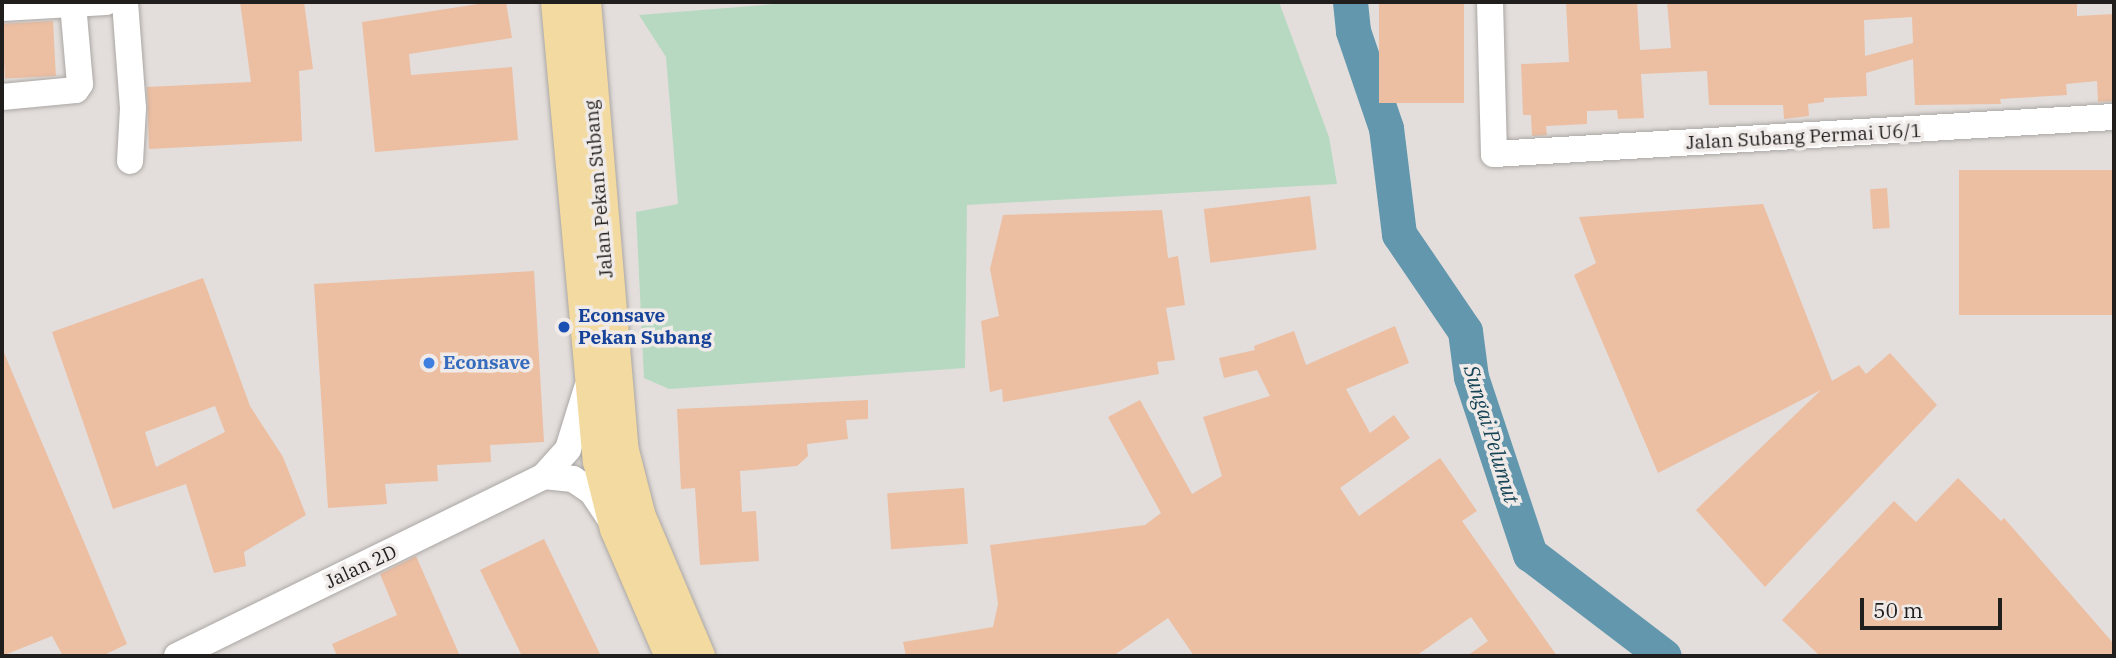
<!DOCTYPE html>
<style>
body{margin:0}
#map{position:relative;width:2116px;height:658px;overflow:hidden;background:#e3dedb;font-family:"IBM Plex Serif",serif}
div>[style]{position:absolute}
.green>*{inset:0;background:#b7d9c1}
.river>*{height:35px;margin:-17.5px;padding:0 17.5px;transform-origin:17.5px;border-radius:17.5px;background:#6297ad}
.building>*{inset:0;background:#ecbea2;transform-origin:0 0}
.roads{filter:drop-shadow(0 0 2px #aba7a4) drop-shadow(0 0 2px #aba7a4)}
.minor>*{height:26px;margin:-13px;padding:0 13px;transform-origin:13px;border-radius:13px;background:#fff}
.major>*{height:32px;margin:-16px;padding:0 16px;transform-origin:16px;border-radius:16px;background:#f3daa0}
.dots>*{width:19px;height:19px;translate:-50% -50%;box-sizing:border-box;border:4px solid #f0ebe8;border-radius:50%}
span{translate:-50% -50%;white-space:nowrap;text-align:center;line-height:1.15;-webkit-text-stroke:7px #f0ebe8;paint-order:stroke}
.street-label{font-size:19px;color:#211f1e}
.transit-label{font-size:19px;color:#164399;font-weight:700}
.left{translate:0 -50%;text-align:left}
.shop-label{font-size:19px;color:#366cbe;font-weight:700}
.water-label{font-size:21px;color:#174556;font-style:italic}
.frame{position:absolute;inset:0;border:4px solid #211f1e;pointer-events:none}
.scale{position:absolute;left:1860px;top:598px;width:142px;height:32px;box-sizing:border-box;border:4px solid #211f1e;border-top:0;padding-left:9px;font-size:21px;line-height:24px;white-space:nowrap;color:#211f1e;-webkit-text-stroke:5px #f0ebe8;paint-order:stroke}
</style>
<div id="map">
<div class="green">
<div style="clip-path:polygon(800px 2px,1279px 2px,1329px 137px,1337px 184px,967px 205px,965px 368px,669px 389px,644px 378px,636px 212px,678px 204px,666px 57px,639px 15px)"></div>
</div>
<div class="river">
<div style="left:1350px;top:2px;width:29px;rotate:84deg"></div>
<div style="left:1353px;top:31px;width:102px;rotate:71.2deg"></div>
<div style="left:1386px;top:128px;width:107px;rotate:83deg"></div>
<div style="left:1399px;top:234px;width:117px;rotate:55.8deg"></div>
<div style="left:1465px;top:331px;width:46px;rotate:82.6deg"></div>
<div style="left:1471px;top:377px;width:187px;rotate:71.6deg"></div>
<div style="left:1530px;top:554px;width:168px;rotate:37.3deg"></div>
</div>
<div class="building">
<div style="clip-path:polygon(240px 2px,304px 2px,313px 69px,299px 71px,302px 141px,149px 149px,147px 87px,251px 82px)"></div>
<div style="clip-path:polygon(491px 2px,506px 2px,512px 38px,409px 54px,411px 75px,512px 67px,518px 140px,375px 152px,362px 22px)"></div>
<div style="left:1379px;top:2px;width:85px;height:101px"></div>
<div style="clip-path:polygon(evenodd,1566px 2px,1637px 2px,1640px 50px,1671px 48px,1667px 2px,2077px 2px,2077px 16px,2114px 14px,2114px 101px,2098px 102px,2097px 81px,2066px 84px,2067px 95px,2000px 99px,2001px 104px,1915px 105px,1913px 59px,1866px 73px,1867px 96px,1824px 98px,1824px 102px,1808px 104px,1809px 116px,1784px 119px,1783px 105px,1709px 105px,1707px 71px,1641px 74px,1644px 118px,1618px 119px,1617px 110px,1587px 111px,1587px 124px,1546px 126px,1547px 135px,1532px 136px,1531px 115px,1523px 115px,1521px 64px,1569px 62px,1566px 2px,1912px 17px,1913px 43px,1865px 56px,1864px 20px,1912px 17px)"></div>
<div style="left:53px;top:21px;width:55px;height:51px;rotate:87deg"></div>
<div style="left:2114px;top:170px;width:145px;height:155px;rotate:90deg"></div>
<div style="left:1887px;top:188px;width:40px;height:17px;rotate:86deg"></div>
<div style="left:1310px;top:196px;width:54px;height:107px;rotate:83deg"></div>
<div style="clip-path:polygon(1763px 204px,1832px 381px,1859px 365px,1866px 374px,1890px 353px,1937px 405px,1765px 587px,1696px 510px,1821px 390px,1658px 473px,1574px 275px,1596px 263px,1579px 217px)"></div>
<div style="clip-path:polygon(1162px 210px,1168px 258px,1178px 256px,1185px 305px,1166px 308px,1175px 360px,1157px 362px,1159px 374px,1003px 402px,1002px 389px,990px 392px,981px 321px,999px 316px,990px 269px,1003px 215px)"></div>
<div style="clip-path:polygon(534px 271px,544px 442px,490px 445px,491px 462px,437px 465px,438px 481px,385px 484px,387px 504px,328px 508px,314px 284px)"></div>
<div style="clip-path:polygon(evenodd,203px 278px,250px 406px,283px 457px,306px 515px,244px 552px,246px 566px,214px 573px,186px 484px,113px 509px,52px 332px,203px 278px,215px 406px,225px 432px,156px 467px,145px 432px,215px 406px)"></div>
<div style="clip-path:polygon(1395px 326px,1409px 363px,1346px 389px,1370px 433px,1394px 415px,1410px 438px,1340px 488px,1359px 516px,1440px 458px,1477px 511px,1462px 521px,1557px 656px,1467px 656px,1488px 641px,1471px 617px,1416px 656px,1194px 656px,1168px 618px,1113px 656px,906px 656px,903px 642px,993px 627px,998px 604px,990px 545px,1145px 525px,1161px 513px,1108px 417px,1140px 400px,1192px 494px,1222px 476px,1203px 417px,1270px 396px,1257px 370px,1224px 378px,1219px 358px,1255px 350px,1254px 346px,1294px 331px,1306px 365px)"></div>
<div style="clip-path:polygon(2px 348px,127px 644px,102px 656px,63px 656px,52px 636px,2px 656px)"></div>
<div style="clip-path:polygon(868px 400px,868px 419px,846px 420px,848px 439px,807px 444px,808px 456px,797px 466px,740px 471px,742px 512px,756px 511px,759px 561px,700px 565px,695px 488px,681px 489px,677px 409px)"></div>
<div style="clip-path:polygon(1958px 478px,2001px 521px,2004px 518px,2114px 644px,2114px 656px,1820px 656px,1782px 620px,1894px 501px,1916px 522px)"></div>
<div style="left:964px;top:488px;width:56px;height:77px;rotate:86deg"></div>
<div style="clip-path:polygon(544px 539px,601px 656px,522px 656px,480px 570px)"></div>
<div style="clip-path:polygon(416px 556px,460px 656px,337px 656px,332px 644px,397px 615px,380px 574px)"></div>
</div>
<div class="roads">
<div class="minor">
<div style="left:125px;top:2px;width:106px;rotate:85.7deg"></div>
<div style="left:133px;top:108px;width:53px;rotate:93.2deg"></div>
<div style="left:1490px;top:2px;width:152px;rotate:88.5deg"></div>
<div style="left:1494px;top:154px;width:621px;rotate:-3.42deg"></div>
<div style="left:2px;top:8px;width:104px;rotate:-3.3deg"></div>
<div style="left:2px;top:97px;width:74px;rotate:-5.4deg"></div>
<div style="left:76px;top:90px;width:7px;rotate:-56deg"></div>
<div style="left:80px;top:84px;width:80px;rotate:-95deg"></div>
<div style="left:544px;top:476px;width:29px;rotate:6deg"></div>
<div style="left:573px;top:479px;width:23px;rotate:34deg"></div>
<div style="left:592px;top:492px;width:34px;rotate:56deg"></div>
<div style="left:177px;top:656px;width:409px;rotate:-26.1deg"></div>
<div style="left:544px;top:476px;width:36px;rotate:-48deg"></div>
<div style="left:568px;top:449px;width:64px;rotate:-72.7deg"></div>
</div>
<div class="major">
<div style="left:557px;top:2px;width:461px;rotate:84.8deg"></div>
<div style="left:599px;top:461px;width:70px;rotate:76deg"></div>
<div style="left:616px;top:529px;width:138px;rotate:66.6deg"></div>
<div style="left:585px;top:2px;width:451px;rotate:85.2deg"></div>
<div style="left:623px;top:451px;width:68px;rotate:75.6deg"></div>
<div style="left:640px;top:517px;width:151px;rotate:67deg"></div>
</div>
</div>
<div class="dots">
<div style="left:564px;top:327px;background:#1a4fb4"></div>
<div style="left:429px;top:363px;background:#3f7fe0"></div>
</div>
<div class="street-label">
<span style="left:1804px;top:137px;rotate:-3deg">Jalan Subang Permai U6/1</span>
<span style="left:599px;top:189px;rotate:-95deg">Jalan Pekan Subang</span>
<span style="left:361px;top:567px;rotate:-25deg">Jalan 2D</span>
</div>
<div class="transit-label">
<span class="left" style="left:578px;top:327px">Econsave<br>Pekan Subang</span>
</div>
<div class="shop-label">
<span class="left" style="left:443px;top:363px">Econsave</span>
</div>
<div class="water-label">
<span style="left:1492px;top:434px;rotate:73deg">Sungai Pelumut</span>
</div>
<div class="frame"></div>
<div class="scale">50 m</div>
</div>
